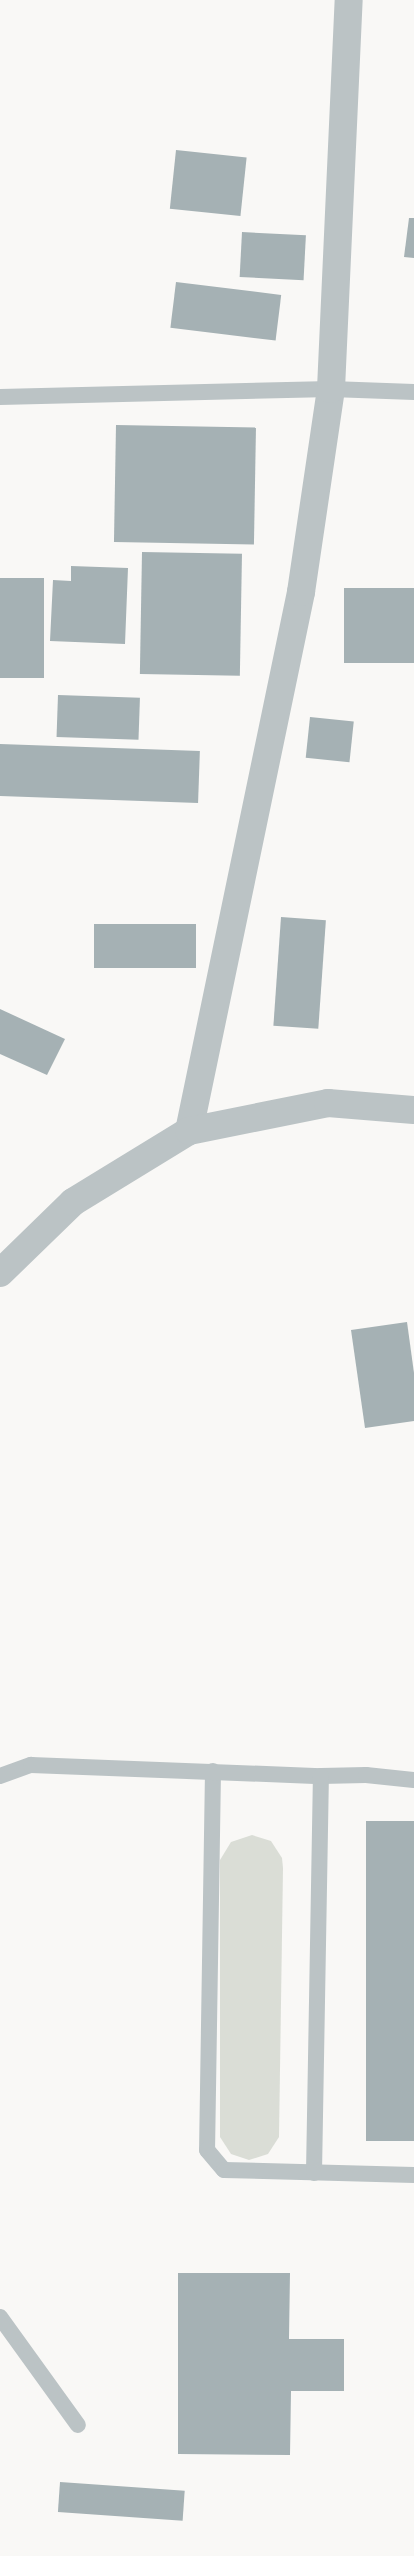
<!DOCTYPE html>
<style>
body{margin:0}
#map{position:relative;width:414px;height:2556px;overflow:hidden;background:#f9f8f6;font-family:Commissioner,sans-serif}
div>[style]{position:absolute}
.green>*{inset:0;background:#daddd6}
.building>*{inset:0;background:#a5b1b4;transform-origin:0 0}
.lane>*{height:16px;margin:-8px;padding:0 8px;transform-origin:8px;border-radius:8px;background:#bbc3c5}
.street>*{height:28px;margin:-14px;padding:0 14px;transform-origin:14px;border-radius:14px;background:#bbc3c5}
span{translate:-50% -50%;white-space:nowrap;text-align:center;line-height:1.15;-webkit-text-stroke:5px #fff;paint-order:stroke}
</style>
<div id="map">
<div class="green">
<div style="clip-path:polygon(252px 1835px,271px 1841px,282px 1858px,283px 1868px,279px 2137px,268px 2154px,249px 2160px,231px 2154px,220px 2137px,220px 1860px,231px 1842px)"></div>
</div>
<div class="building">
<div style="left:176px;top:150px;width:71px;height:59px;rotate:6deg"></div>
<div style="clip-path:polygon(409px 218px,414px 218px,414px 258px,404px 257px)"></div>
<div style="left:242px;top:232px;width:64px;height:45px;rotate:3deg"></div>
<div style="left:176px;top:282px;width:106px;height:46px;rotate:7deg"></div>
<div style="left:116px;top:425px;width:140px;height:117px;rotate:1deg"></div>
<div style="left:142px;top:552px;width:100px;height:122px;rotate:1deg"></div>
<div style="clip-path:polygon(71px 566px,128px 568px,125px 644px,50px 641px,53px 580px,71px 581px)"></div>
<div style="left:0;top:578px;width:44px;height:100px"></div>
<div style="left:414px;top:588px;width:75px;height:70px;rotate:90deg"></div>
<div style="left:58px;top:695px;width:82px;height:42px;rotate:2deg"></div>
<div style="left:310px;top:717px;width:44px;height:41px;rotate:6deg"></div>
<div style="left:0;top:744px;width:200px;height:52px;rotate:2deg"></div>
<div style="left:281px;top:917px;width:45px;height:109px;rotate:4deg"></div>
<div style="left:94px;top:924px;width:102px;height:44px"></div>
<div style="clip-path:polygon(0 1009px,65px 1039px,47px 1075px,0 1054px)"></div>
<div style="clip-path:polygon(407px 1322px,414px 1373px,414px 1421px,365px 1428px,351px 1330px)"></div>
<div style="left:366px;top:1821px;width:48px;height:320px"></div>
<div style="clip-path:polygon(178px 2273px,290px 2273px,289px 2339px,344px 2339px,344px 2391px,291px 2391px,290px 2455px,178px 2454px)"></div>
<div style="left:60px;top:2482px;width:125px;height:30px;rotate:4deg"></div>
</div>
<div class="lane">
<div style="left:0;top:397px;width:331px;rotate:-1.4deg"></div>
<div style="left:331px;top:389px;width:83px;rotate:2.1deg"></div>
<div style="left:213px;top:1771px;width:379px;rotate:90.9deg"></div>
<div style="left:207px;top:2150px;width:26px;rotate:50deg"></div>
<div style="left:224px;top:2170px;width:190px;rotate:1.5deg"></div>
<div style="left:0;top:1776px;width:33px;rotate:-20deg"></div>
<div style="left:31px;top:1765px;width:290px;rotate:2.2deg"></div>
<div style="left:321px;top:1776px;width:45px;rotate:-1.3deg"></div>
<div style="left:366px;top:1775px;width:48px;rotate:5.9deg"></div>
<div style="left:314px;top:2173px;width:397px;rotate:-89deg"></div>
<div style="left:0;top:2317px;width:133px;rotate:54.2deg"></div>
</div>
<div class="street">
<div style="left:189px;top:1131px;width:551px;rotate:-78.26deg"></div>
<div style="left:301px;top:592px;width:205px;rotate:-81.6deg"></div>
<div style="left:331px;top:389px;width:389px;rotate:-87.4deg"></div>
<div style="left:0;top:1273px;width:102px;rotate:-44.2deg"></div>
<div style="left:73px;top:1202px;width:136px;rotate:-31.5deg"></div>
<div style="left:189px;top:1131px;width:142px;rotate:-11.4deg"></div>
<div style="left:328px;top:1103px;width:86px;rotate:4.7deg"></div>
</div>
</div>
